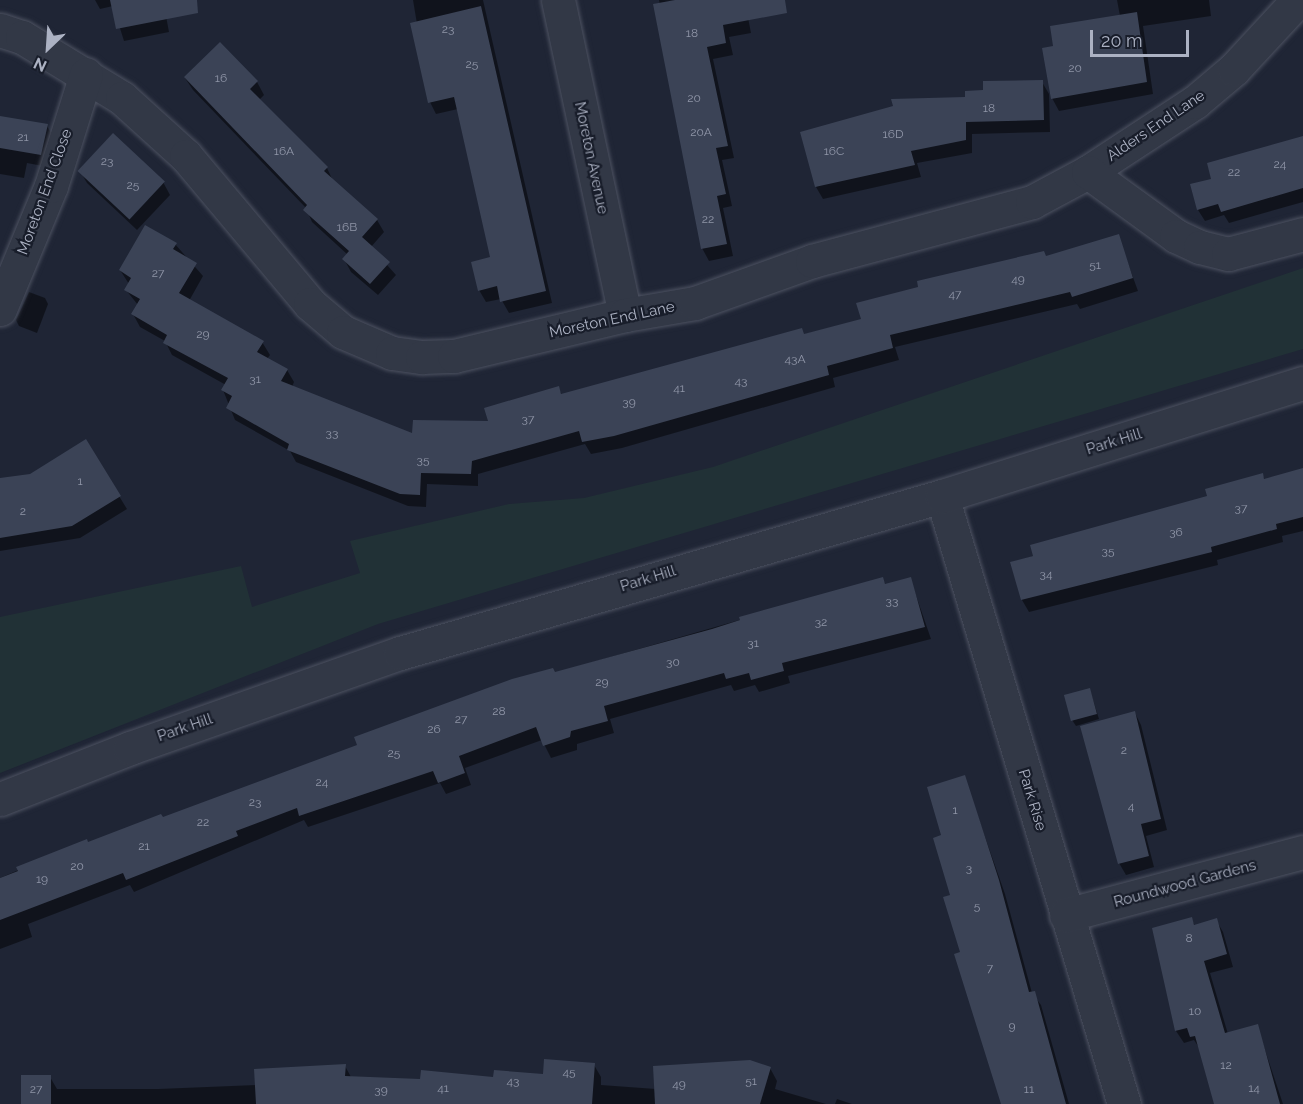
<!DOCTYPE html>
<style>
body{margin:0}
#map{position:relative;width:1303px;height:1104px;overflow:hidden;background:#1f2535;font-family:Raleway,sans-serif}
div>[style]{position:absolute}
.green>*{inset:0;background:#213136}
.shadow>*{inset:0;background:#0007}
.building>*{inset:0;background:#3b4356;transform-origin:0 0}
.roads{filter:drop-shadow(0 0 2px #4d5261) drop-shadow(0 0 2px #4d5261)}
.minor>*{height:33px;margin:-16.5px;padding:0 16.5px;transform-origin:16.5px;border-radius:16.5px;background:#323846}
span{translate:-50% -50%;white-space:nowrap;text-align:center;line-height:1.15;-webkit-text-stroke:4.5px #181d2a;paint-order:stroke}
.number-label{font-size:12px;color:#9096a8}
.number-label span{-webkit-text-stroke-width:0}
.street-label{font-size:15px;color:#acb2c3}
.north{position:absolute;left:18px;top:18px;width:60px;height:60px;-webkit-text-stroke:4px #181d2a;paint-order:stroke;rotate:205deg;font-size:16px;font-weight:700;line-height:24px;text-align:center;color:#acb2c3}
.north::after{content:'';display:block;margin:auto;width:21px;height:27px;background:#acb2c3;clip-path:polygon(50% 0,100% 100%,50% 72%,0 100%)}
.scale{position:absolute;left:1090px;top:30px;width:99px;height:27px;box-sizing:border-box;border:3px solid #acb2c3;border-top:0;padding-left:8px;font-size:18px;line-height:21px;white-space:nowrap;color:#acb2c3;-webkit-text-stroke:4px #181d2a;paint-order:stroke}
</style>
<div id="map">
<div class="green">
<div style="clip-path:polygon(1303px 268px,1303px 349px,378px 624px,0 773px,0 617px,241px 566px,252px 607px,360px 573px,350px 541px,509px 504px,584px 498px,713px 467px)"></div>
</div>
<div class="shadow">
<div style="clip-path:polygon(95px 0,163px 0,169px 32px,124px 41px,113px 6px,100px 9px)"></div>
<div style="clip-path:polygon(413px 0,483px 0,552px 303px,509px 313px,501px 299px,486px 302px,479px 290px,491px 258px,458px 109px,436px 114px,430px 102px)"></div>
<div style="clip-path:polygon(659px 0,745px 2px,751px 33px,729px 37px,733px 55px,713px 59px,734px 158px,722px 160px,732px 206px,723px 208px,733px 256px,709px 261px,702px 248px)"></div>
<div style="clip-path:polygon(1117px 0,1209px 0,1211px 16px,1143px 26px,1153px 94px,1059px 111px,1052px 98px,1055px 48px,1120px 16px)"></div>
<div style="clip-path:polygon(220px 44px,257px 82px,264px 95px,259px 100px,327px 168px,333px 181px,377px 220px,384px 232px,371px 247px,396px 275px,378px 295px,351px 272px,344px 259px,348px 255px,312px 222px,306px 208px,193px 90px,185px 78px)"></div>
<div style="clip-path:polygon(1042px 82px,1049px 94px,1050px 132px,972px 134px,972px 153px,917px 163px,921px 177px,823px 199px,816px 187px,966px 99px,984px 91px)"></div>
<div style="clip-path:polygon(0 118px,47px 126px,54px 138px,48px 167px,27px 163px,24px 178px,0 174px)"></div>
<div style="clip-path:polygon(1303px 137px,1303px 202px,1229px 223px,1224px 215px,1205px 221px,1198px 210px)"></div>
<div style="clip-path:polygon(80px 171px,163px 182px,170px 195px,137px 230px,87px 183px)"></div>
<div style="clip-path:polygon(1118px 236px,1138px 291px,1080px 309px,1077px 304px,895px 347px,899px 360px,833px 378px,835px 387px,622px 448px,591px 454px,585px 444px,478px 474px,478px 486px,427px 484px,426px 507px,408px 506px,296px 462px,290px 451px,235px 420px,223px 390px,226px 385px,172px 355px,165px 341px,140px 327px,133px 314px,138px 305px,126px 290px,129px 284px,120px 270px,175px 244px,203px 276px,189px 301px,262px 342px,270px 355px,267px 359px,287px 370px,294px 382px,292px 387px,414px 435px,490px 423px,558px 388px,562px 395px,862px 320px)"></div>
<div style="clip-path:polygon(29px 292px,45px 298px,48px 304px,37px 333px,19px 326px,16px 320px)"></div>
<div style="clip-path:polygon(85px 441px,127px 509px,80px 538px,0 551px,0 480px,30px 475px)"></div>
<div style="clip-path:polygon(1303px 469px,1303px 531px,1282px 536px,1283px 542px,1217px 560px,1218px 565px,1029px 612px,1022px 600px,1012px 563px,1209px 497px,1262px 475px,1265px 480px)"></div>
<div style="clip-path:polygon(910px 578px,931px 639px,788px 676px,790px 683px,759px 692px,755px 685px,734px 691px,731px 685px,610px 719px,614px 733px,577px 744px,577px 750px,551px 758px,542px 740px,465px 768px,471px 785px,446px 794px,440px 783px,308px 827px,304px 820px,134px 892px,130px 885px,28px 924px,32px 937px,0 949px,0 878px,86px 841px,88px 844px,163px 819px,555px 673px,882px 579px,886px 585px)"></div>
<div style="clip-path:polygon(1090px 690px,1099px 719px,1076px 726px,1072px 720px)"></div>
<div style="clip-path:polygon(1135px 713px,1141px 725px,1167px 830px,1146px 836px,1154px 867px,1126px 875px,1119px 863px)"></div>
<div style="clip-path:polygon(964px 777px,1005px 894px,1032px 993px,1041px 1005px,1069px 1104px,1003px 1104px,962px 953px,943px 836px)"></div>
<div style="clip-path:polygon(1191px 919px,1195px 926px,1216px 920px,1223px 932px,1233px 967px,1210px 973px,1228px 1034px,1257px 1026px,1283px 1104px,1216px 1104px,1200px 1049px,1194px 1040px,1184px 1043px,1176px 1031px,1154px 929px)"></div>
<div style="clip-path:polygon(594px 1065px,601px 1077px,601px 1085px,656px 1089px,770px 1068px,777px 1081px,775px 1089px,826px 1104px,23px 1104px,50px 1077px,57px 1089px,158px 1089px,256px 1085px,345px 1066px,351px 1077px,422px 1081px,544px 1076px)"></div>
<div style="clip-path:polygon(837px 1099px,852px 1104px,835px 1104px)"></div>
</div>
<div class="building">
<div style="clip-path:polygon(110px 0,197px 0,198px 13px,116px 29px)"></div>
<div style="clip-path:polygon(675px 0,785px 0,787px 13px,723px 25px,726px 43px,707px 47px,728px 146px,716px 148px,726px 194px,717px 196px,727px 244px,701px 249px,653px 4px)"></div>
<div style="clip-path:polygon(481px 6px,546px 291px,500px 302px,497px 286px,478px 291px,471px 262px,490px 257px,454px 97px,428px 103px,410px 23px)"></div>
<div style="clip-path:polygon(1137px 12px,1147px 82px,1051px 99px,1042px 48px,1053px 46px,1050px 26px)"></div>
<div style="clip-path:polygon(220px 42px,258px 81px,250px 89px,328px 167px,324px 171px,378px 219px,362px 237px,390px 262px,370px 284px,342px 259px,349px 251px,303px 210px,307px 205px,184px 77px)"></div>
<div style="clip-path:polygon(1043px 80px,1044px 120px,966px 122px,966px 140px,911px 151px,915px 165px,815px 187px,800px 132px,893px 106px,891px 99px,965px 97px,965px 91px,983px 90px,983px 81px)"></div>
<div style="clip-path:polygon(0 116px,48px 124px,41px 155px,0 148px)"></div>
<div style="left:113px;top:133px;width:71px;height:52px;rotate:43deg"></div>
<div style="clip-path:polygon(1303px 136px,1303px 188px,1221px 212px,1218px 204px,1197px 210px,1190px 184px,1211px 179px,1207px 163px)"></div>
<div style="clip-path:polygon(145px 225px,177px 243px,173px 249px,197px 263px,179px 293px,264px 341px,257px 352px,288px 369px,281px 381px,412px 433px,413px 420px,488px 421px,484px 408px,559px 386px,561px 394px,802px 328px,804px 334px,861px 319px,856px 303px,918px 287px,917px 281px,1044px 251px,1046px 256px,1119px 234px,1133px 278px,1072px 297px,1070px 292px,890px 335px,893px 348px,827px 366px,829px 375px,614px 436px,582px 442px,579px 431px,472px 461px,471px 474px,421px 473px,420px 495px,400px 494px,287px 450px,289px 444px,226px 408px,232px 396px,221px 390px,228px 378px,163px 343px,167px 335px,131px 314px,140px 299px,124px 290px,131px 278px,119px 270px)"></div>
<div style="clip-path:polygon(86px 439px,121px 496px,72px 526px,0 538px,0 478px,30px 474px)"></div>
<div style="clip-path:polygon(1303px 468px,1303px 517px,1276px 524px,1277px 529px,1211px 547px,1212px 552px,1021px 600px,1010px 562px,1033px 556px,1030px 545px,1207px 496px,1205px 489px,1263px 473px,1264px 479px)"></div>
<div style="clip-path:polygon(883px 577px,885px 584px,911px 577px,925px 627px,782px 663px,784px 671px,751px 680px,749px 673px,726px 679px,724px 673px,604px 706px,608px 721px,571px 731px,570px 737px,543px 746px,536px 727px,459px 756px,465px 773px,438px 783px,433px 771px,299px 816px,297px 808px,236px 831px,238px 836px,126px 880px,123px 873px,0 920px,0 878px,18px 871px,16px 867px,87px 839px,88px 842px,161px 814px,163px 817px,357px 745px,354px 737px,512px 679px,553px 668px,555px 672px,712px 629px,740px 620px,739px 617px)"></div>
<div style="left:1090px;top:688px;width:27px;height:27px;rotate:75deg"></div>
<div style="clip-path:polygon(1135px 711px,1161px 819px,1141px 824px,1149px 856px,1118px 864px,1080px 726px)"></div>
<div style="clip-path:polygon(965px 775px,999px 880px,1029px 992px,1035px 991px,1066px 1104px,1001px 1104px,954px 954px,960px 952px,943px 897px,950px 895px,933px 838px,941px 835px,927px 787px)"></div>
<div style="clip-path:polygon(1192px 917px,1194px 925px,1217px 918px,1227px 954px,1204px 961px,1225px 1033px,1258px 1024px,1280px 1104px,1214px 1104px,1195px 1036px,1190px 1037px,1187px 1028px,1175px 1031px,1152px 928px)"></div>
<div style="clip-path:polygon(544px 1059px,595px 1063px,592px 1104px,256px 1104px,254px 1069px,346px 1064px,345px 1076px,420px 1079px,421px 1070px,493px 1077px,494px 1070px,543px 1074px)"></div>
<div style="clip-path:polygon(750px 1060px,771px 1067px,760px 1104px,655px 1104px,653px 1066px)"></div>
<div style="left:21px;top:1075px;width:30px;height:29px"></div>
</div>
<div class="roads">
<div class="minor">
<div style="left:558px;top:0;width:322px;rotate:78deg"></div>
<div style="left:0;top:30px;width:23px;rotate:18deg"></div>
<div style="left:22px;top:37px;width:117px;rotate:31.4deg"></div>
<div style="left:122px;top:98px;width:86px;rotate:42.2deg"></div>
<div style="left:186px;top:156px;width:193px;rotate:50deg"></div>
<div style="left:310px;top:304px;width:43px;rotate:40.3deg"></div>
<div style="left:343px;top:332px;width:53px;rotate:23.2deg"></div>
<div style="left:392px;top:353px;width:30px;rotate:8deg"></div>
<div style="left:422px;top:357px;width:32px;rotate:-2deg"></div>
<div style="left:454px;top:356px;width:176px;rotate:-13.5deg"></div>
<div style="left:625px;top:315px;width:71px;rotate:-9.7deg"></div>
<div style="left:695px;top:303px;width:124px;rotate:-19.7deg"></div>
<div style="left:812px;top:261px;width:228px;rotate:-15deg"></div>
<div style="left:1032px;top:202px;width:64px;rotate:-28.2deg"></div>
<div style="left:1088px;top:172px;width:128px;rotate:-33.2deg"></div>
<div style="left:1195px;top:102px;width:51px;rotate:-40.2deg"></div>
<div style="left:1234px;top:69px;width:94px;rotate:-47.2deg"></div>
<div style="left:1088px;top:172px;width:109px;rotate:36deg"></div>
<div style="left:1176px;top:236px;width:26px;rotate:25deg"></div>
<div style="left:1200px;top:247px;width:29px;rotate:14deg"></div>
<div style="left:1228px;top:254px;width:78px;rotate:-14.9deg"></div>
<div style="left:0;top:309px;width:133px;rotate:-67.5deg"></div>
<div style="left:51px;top:186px;width:117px;rotate:-72.6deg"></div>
<div style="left:942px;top:496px;width:635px;rotate:73.34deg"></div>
<div style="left:0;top:799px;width:140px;rotate:-21.4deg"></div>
<div style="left:130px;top:748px;width:286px;rotate:-19.4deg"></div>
<div style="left:400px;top:653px;width:564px;rotate:-16.15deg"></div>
<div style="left:942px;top:496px;width:378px;rotate:-17.4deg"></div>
<div style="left:1066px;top:915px;width:245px;rotate:-14.9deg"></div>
</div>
</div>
<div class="number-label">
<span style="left:448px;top:30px">23</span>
<span style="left:692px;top:34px">18</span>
<span style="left:472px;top:65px">25</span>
<span style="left:1075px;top:69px">20</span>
<span style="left:221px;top:79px">16</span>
<span style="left:694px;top:99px">20</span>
<span style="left:989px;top:109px">18</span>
<span style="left:701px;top:133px">20A</span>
<span style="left:893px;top:135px">16D</span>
<span style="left:23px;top:138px">21</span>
<span style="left:284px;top:152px">16A</span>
<span style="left:834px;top:152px">16C</span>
<span style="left:107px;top:162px">23</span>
<span style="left:1280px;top:165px">24</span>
<span style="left:1234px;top:173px">22</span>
<span style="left:133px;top:186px">25</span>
<span style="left:708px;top:220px">22</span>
<span style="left:347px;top:228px">16B</span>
<span style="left:1095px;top:266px">51</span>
<span style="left:158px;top:274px">27</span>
<span style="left:1018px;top:280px">49</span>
<span style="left:955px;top:295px">47</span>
<span style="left:203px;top:335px">29</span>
<span style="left:795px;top:360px">43A</span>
<span style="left:255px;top:380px">31</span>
<span style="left:741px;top:382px">43</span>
<span style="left:679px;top:389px">41</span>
<span style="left:629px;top:403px">39</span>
<span style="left:528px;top:420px">37</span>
<span style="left:332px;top:434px">33</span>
<span style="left:423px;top:461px">35</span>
<span style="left:80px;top:482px">1</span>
<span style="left:1241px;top:509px">37</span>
<span style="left:23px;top:512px">2</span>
<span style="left:1176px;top:533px">36</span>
<span style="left:1108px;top:552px">35</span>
<span style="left:1046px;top:575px">34</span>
<span style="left:892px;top:602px">33</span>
<span style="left:821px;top:623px">32</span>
<span style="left:753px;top:644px">31</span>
<span style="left:673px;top:663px">30</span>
<span style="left:602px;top:683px">29</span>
<span style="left:499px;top:712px">28</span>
<span style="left:461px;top:720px">27</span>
<span style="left:434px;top:730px">26</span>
<span style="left:1124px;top:751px">2</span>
<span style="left:394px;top:754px">25</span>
<span style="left:322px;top:783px">24</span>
<span style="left:255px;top:803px">23</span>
<span style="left:1131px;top:807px">4</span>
<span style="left:955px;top:811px">1</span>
<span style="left:203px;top:823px">22</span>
<span style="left:144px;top:847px">21</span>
<span style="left:77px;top:867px">20</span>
<span style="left:969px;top:869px">3</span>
<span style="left:42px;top:880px">19</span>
<span style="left:977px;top:907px">5</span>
<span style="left:1189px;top:939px">8</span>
<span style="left:990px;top:969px">7</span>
<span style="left:1195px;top:1012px">10</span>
<span style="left:1012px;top:1027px">9</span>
<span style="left:1226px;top:1066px">12</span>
<span style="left:569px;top:1073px">45</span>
<span style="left:513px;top:1082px">43</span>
<span style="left:751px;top:1082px">51</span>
<span style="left:679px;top:1085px">49</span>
<span style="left:443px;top:1089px">41</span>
<span style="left:1254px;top:1089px">14</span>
<span style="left:36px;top:1090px">27</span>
<span style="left:1029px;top:1090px">11</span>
<span style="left:381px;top:1091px">39</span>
</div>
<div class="street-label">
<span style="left:1156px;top:126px;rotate:-34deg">Alders End Lane</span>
<span style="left:591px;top:158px;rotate:78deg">Moreton Avenue</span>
<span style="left:45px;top:192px;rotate:-70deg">Moreton End Close</span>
<span style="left:612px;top:320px;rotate:-12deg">Moreton End Lane</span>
<span style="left:1114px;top:442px;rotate:-17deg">Park Hill</span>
<span style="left:648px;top:579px;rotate:-17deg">Park Hill</span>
<span style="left:185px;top:728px;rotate:-19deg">Park Hill</span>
<span style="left:1032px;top:800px;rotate:73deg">Park Rise</span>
<span style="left:1185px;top:884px;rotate:-15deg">Roundwood Gardens</span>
</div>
<div class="north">N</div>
<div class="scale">20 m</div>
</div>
